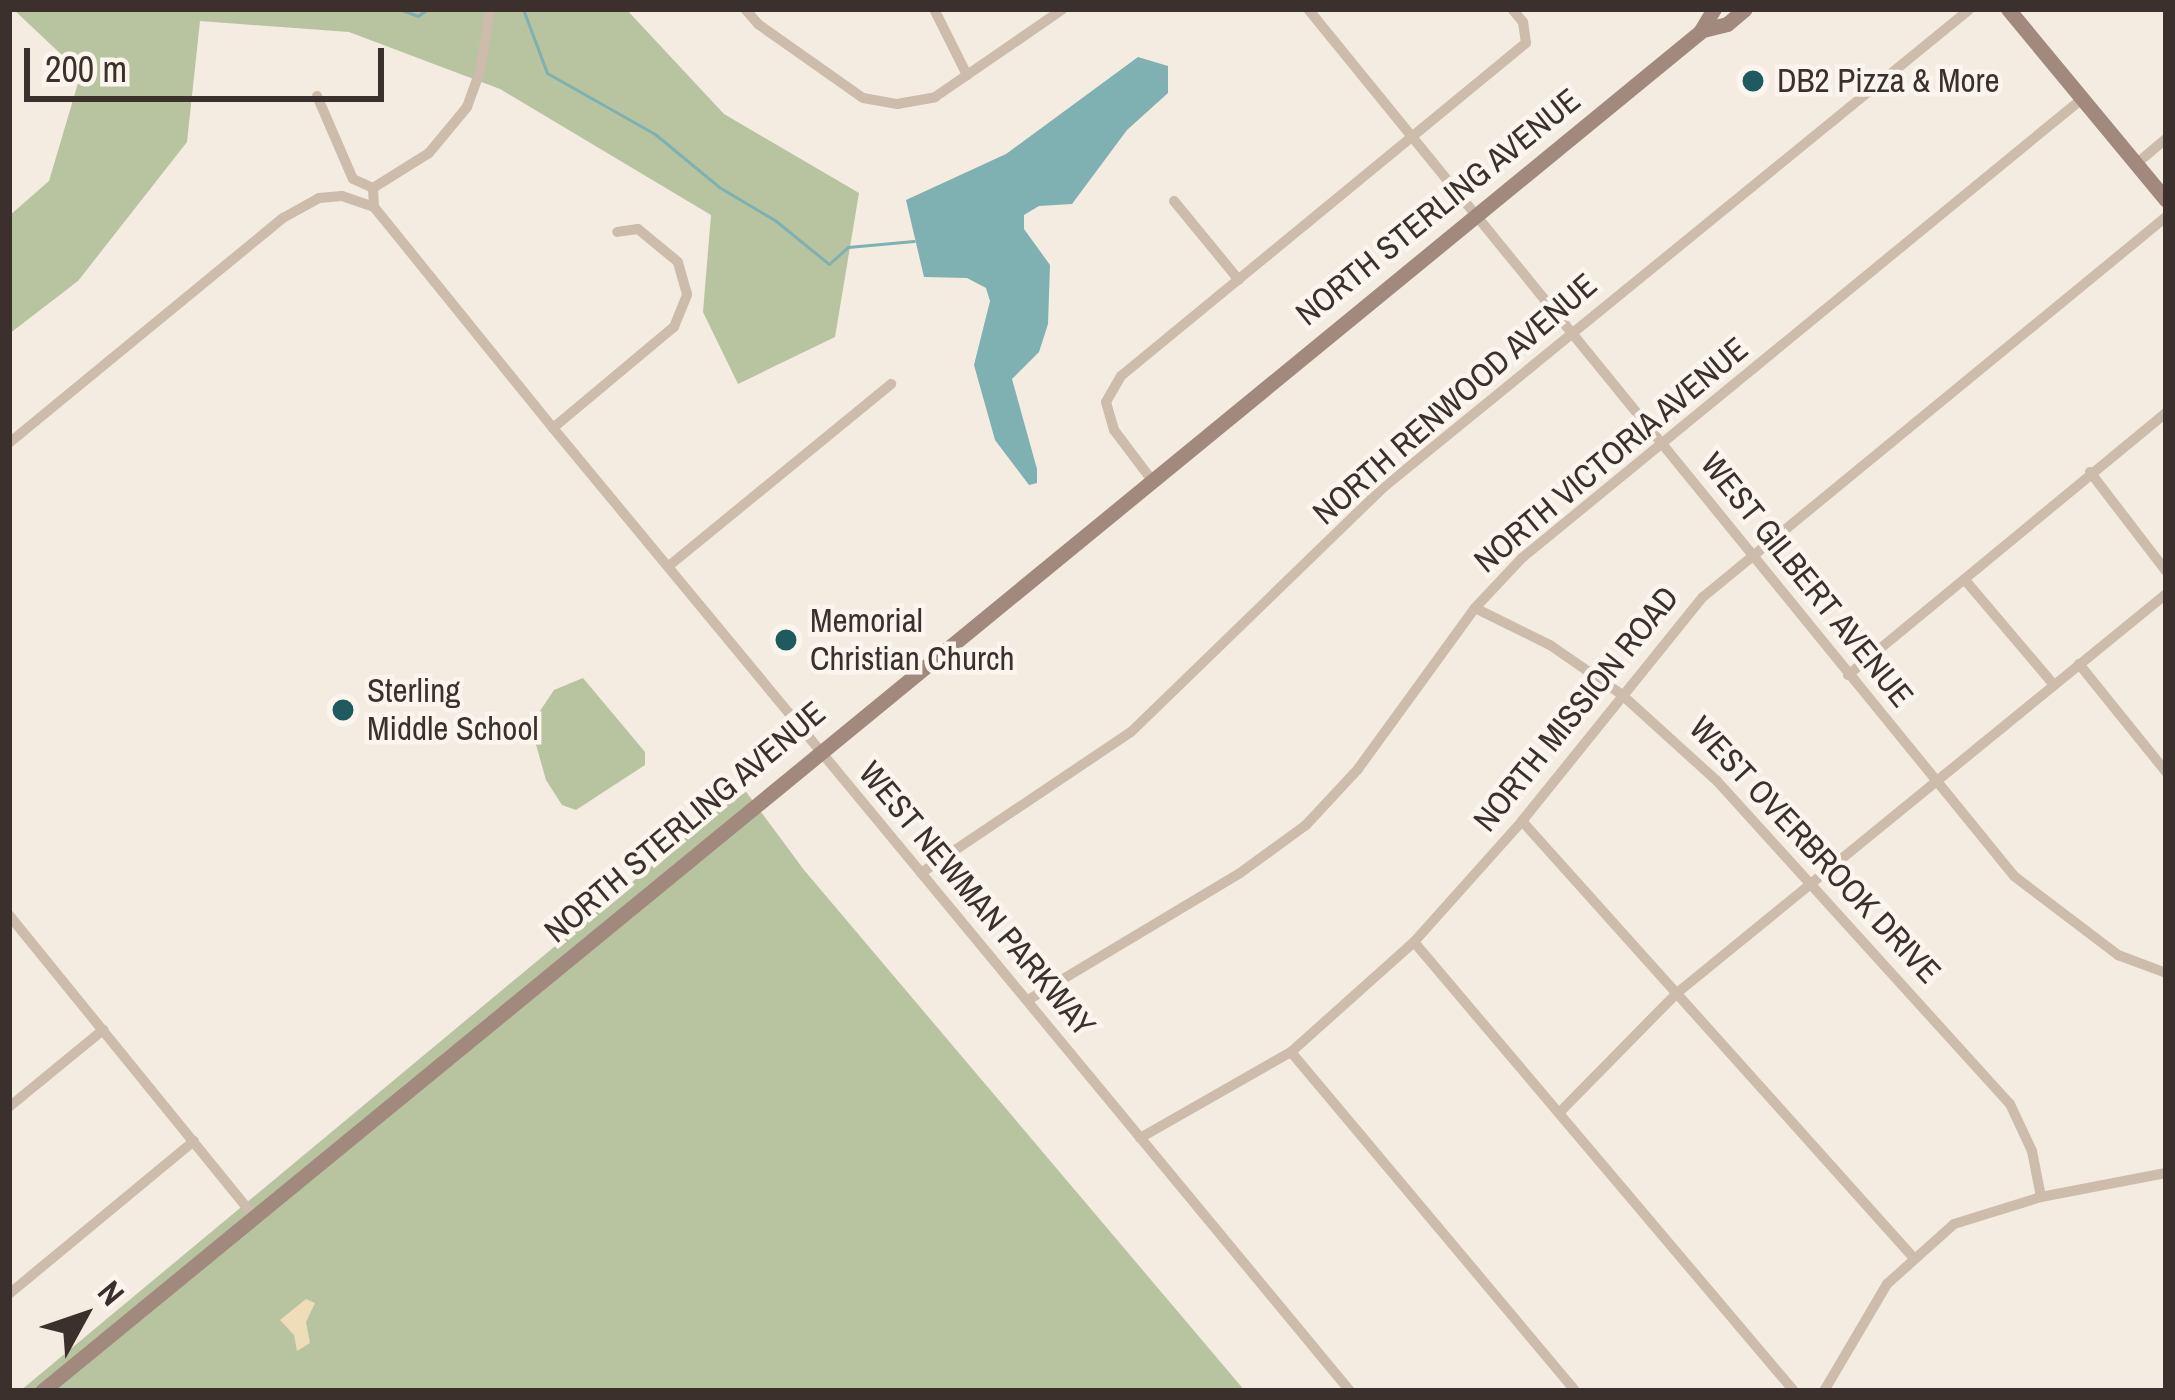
<!DOCTYPE html>
<style>
body{margin:0}
#map{position:relative;width:2175px;height:1400px;overflow:hidden;background:#f4ebe1;font-family:"Archivo Narrow",sans-serif}
div>[style]{position:absolute}
.green>*{inset:0;background:#b8c4a0}
.sand>*{inset:0;background:#efdcb8}
.water>*{inset:0;background:#7fb0b2}
.stream>*{height:3px;margin:-1.5px;padding:0 1.5px;transform-origin:1.5px;border-radius:1.5px;background:#7fb0b2}
.street>*{height:10px;margin:-5px;padding:0 5px;transform-origin:5px;border-radius:5px;background:#cdbbac}
.secondary>*{height:15px;margin:-7.5px;padding:0 7.5px;transform-origin:7.5px;border-radius:7.5px;background:#a18a7d}
.dots>*{width:33px;height:33px;translate:-50% -50%;box-sizing:border-box;border:6px solid #fbf5ee;border-radius:50%}
span{translate:-50% -50%;white-space:nowrap;text-align:center;line-height:1.15;-webkit-text-stroke:9px #fbf5ee;paint-order:stroke}
.poi-label{font-size:33px;color:#3b302b}
.left{translate:0 -50%;text-align:left}
.street-label{font-size:33px;color:#3b302b}
.frame{position:absolute;inset:0;border:12px solid #3b302b;pointer-events:none}
.north{position:absolute;left:24px;top:1256px;width:120px;height:120px;-webkit-text-stroke:9px #fbf5ee;paint-order:stroke;rotate:50deg;font-size:33px;font-weight:700;line-height:48px;text-align:center;color:#3b302b}
.north::after{content:'';display:block;margin:auto;width:42px;height:54px;background:#3b302b;clip-path:polygon(50% 0,100% 100%,50% 72%,0 100%)}
.scale{position:absolute;left:24px;top:48px;width:360px;height:54px;box-sizing:border-box;border:6px solid #3b302b;border-top:0;padding-left:15px;font-size:36px;line-height:42px;white-space:nowrap;color:#3b302b;-webkit-text-stroke:9px #fbf5ee;paint-order:stroke}
</style>
<div id="map">
<div class="green">
<div style="clip-path:polygon(13px 9px,626px 9px,724px 114px,859px 193px,835px 337px,738px 384px,703px 312px,711px 215px,500px 89px,349px 32px,200px 21px,187px 142px,78px 281px,9px 334px,9px 216px,49px 181px,81px 73px)"></div>
<div style="clip-path:polygon(583px 678px,645px 752px,645px 765px,576px 810px,562px 805px,546px 780px,535px 741px,540px 711px,554px 690px)"></div>
<div style="clip-path:polygon(744px 789px,804px 870px,1245px 1391px,20px 1391px)"></div>
</div>
<div class="sand">
<div style="clip-path:polygon(306px 1299px,315px 1303px,306px 1322px,310px 1343px,297px 1351px,294px 1335px,280px 1320px)"></div>
</div>
<div class="water">
<div style="clip-path:polygon(1138px 57px,1168px 66px,1168px 93px,1127px 130px,1072px 204px,1039px 206px,1024px 215px,1024px 229px,1050px 265px,1048px 324px,1039px 352px,1012px 379px,1037px 469px,1037px 483px,1029px 485px,995px 440px,974px 365px,990px 301px,986px 288px,967px 278px,924px 277px,906px 200px,1006px 154px)"></div>
</div>
<div class="stream">
<div style="left:399px;top:9px;width:20px;rotate:20deg"></div>
<div style="left:418px;top:16px;width:11px;rotate:-38deg"></div>
<div style="left:523px;top:9px;width:68px;rotate:69.4deg"></div>
<div style="left:547px;top:73px;width:124px;rotate:29.5deg"></div>
<div style="left:655px;top:134px;width:83px;rotate:39.6deg"></div>
<div style="left:719px;top:187px;width:66px;rotate:30.8deg"></div>
<div style="left:776px;top:221px;width:68px;rotate:39.1deg"></div>
<div style="left:829px;top:264px;width:25px;rotate:-42deg"></div>
<div style="left:848px;top:247px;width:66px;rotate:-5.2deg"></div>
</div>
<div class="street">
<div style="left:745px;top:9px;width:20px;rotate:49deg"></div>
<div style="left:758px;top:24px;width:128px;rotate:35.2deg"></div>
<div style="left:863px;top:98px;width:35px;rotate:10deg"></div>
<div style="left:897px;top:104px;width:39px;rotate:-10deg"></div>
<div style="left:935px;top:97px;width:155px;rotate:-34.5deg"></div>
<div style="left:934px;top:9px;width:74px;rotate:63.4deg"></div>
<div style="left:1308px;top:9px;width:1118px;rotate:50.84deg"></div>
<div style="left:2014px;top:876px;width:131px;rotate:37.2deg"></div>
<div style="left:2118px;top:955px;width:51px;rotate:20.6deg"></div>
<div style="left:317px;top:96px;width:90px;rotate:66.6deg"></div>
<div style="left:353px;top:179px;width:22px;rotate:24deg"></div>
<div style="left:2136px;top:164px;width:39px;rotate:-40deg"></div>
<div style="left:373px;top:188px;width:19px;rotate:87deg"></div>
<div style="left:374px;top:207px;width:284px;rotate:51deg"></div>
<div style="left:553px;top:428px;width:1250px;rotate:50.39deg"></div>
<div style="left:373px;top:188px;width:66px;rotate:-32deg"></div>
<div style="left:429px;top:153px;width:60px;rotate:-50.4deg"></div>
<div style="left:467px;top:107px;width:38px;rotate:-70deg"></div>
<div style="left:480px;top:71px;width:63px;rotate:-80.8deg"></div>
<div style="left:1174px;top:201px;width:102px;rotate:50.6deg"></div>
<div style="left:553px;top:428px;width:158px;rotate:-39.9deg"></div>
<div style="left:674px;top:327px;width:35px;rotate:-68deg"></div>
<div style="left:687px;top:294px;width:33px;rotate:-106deg"></div>
<div style="left:678px;top:262px;width:52px;rotate:-140.5deg"></div>
<div style="left:638px;top:229px;width:21px;rotate:172deg"></div>
<div style="left:9px;top:443px;width:355px;rotate:-39.4deg"></div>
<div style="left:283px;top:218px;width:41px;rotate:-29.1deg"></div>
<div style="left:319px;top:198px;width:23px;rotate:-5deg"></div>
<div style="left:342px;top:196px;width:34px;rotate:19deg"></div>
<div style="left:2090px;top:472px;width:125px;rotate:52.5deg"></div>
<div style="left:1151px;top:479px;width:61px;rotate:-127.1deg"></div>
<div style="left:1114px;top:430px;width:29px;rotate:-106deg"></div>
<div style="left:1106px;top:402px;width:30px;rotate:-60deg"></div>
<div style="left:1121px;top:376px;width:524px;rotate:-39.43deg"></div>
<div style="left:1526px;top:43px;width:21px;rotate:-98deg"></div>
<div style="left:1523px;top:22px;width:17px;rotate:-130deg"></div>
<div style="left:670px;top:565px;width:286px;rotate:-39.3deg"></div>
<div style="left:1965px;top:580px;width:138px;rotate:49.7deg"></div>
<div style="left:1475px;top:608px;width:84px;rotate:26.3deg"></div>
<div style="left:1550px;top:645px;width:86px;rotate:34.6deg"></div>
<div style="left:1621px;top:694px;width:130px;rotate:42.2deg"></div>
<div style="left:1717px;top:781px;width:436px;rotate:47.8deg"></div>
<div style="left:2010px;top:1104px;width:52px;rotate:64.9deg"></div>
<div style="left:2032px;top:1151px;width:47px;rotate:78.9deg"></div>
<div style="left:2079px;top:664px;width:139px;rotate:51.1deg"></div>
<div style="left:1848px;top:675px;width:412px;rotate:-39.5deg"></div>
<div style="left:1522px;top:821px;width:584px;rotate:48.12deg"></div>
<div style="left:921px;top:873px;width:253px;rotate:-33.9deg"></div>
<div style="left:1131px;top:732px;width:352px;rotate:-44.1deg"></div>
<div style="left:1384px;top:487px;width:756px;rotate:-39.2deg"></div>
<div style="left:9px;top:915px;width:390px;rotate:50.9deg"></div>
<div style="left:1414px;top:942px;width:588px;rotate:49.76deg"></div>
<div style="left:1028px;top:1000px;width:247px;rotate:-30.9deg"></div>
<div style="left:1240px;top:873px;width:82px;rotate:-36deg"></div>
<div style="left:1306px;top:825px;width:76px;rotate:-47.1deg"></div>
<div style="left:1358px;top:769px;width:199px;rotate:-54deg"></div>
<div style="left:1475px;top:608px;width:69px;rotate:-46.8deg"></div>
<div style="left:1522px;top:558px;width:725px;rotate:-39.35deg"></div>
<div style="left:1291px;top:1052px;width:442px;rotate:50deg"></div>
<div style="left:9px;top:1107px;width:122px;rotate:-39.3deg"></div>
<div style="left:1559px;top:1113px;width:168px;rotate:-45.5deg"></div>
<div style="left:1677px;top:993px;width:631px;rotate:-39.21deg"></div>
<div style="left:1140px;top:1138px;width:174px;rotate:-29.7deg"></div>
<div style="left:1291px;top:1052px;width:165px;rotate:-41.8deg"></div>
<div style="left:1414px;top:942px;width:162px;rotate:-48.2deg"></div>
<div style="left:1522px;top:821px;width:288px;rotate:-51.1deg"></div>
<div style="left:1703px;top:597px;width:599px;rotate:-39.38deg"></div>
<div style="left:9px;top:1294px;width:240px;rotate:-39.6deg"></div>
<div style="left:1824px;top:1391px;width:124px;rotate:-59.5deg"></div>
<div style="left:1887px;top:1284px;width:90px;rotate:-41.8deg"></div>
<div style="left:1954px;top:1224px;width:91px;rotate:-17.2deg"></div>
<div style="left:2041px;top:1197px;width:127px;rotate:-10.9deg"></div>
</div>
<div class="secondary">
<div style="left:2008px;top:9px;width:248px;rotate:50.4deg"></div>
<div style="left:1703px;top:30px;width:25px;rotate:-14deg"></div>
<div style="left:1727px;top:24px;width:23px;rotate:-40deg"></div>
<div style="left:42px;top:1391px;width:2144px;rotate:-39.34deg"></div>
<div style="left:1700px;top:32px;width:27px;rotate:-59deg"></div>
</div>
<div class="dots">
<div style="left:1753px;top:81px;background:#1f5a5e"></div>
<div style="left:786px;top:640px;background:#1f5a5e"></div>
<div style="left:343px;top:710px;background:#1f5a5e"></div>
</div>
<div class="poi-label">
<span class="left" style="left:1777px;top:81px">DB2 Pizza &amp; More</span>
<span class="left" style="left:810px;top:640px">Memorial<br>Christian Church</span>
<span class="left" style="left:367px;top:710px">Sterling<br>Middle School</span>
</div>
<div class="street-label">
<span style="left:1438px;top:207px;rotate:-39deg">NORTH STERLING AVENUE</span>
<span style="left:1455px;top:399px;rotate:-41deg">NORTH RENWOOD AVENUE</span>
<span style="left:1611px;top:455px;rotate:-40deg">NORTH VICTORIA AVENUE</span>
<span style="left:1807px;top:580px;rotate:51deg">WEST GILBERT AVENUE</span>
<span style="left:1576px;top:709px;rotate:-51deg">NORTH MISSION ROAD</span>
<span style="left:685px;top:822px;rotate:-40deg">NORTH STERLING AVENUE</span>
<span style="left:1815px;top:850px;rotate:47deg">WEST OVERBROOK DRIVE</span>
<span style="left:977px;top:899px;rotate:50deg">WEST NEWMAN PARKWAY</span>
</div>
<div class="frame"></div>
<div class="north">N</div>
<div class="scale">200 m</div>
</div>
